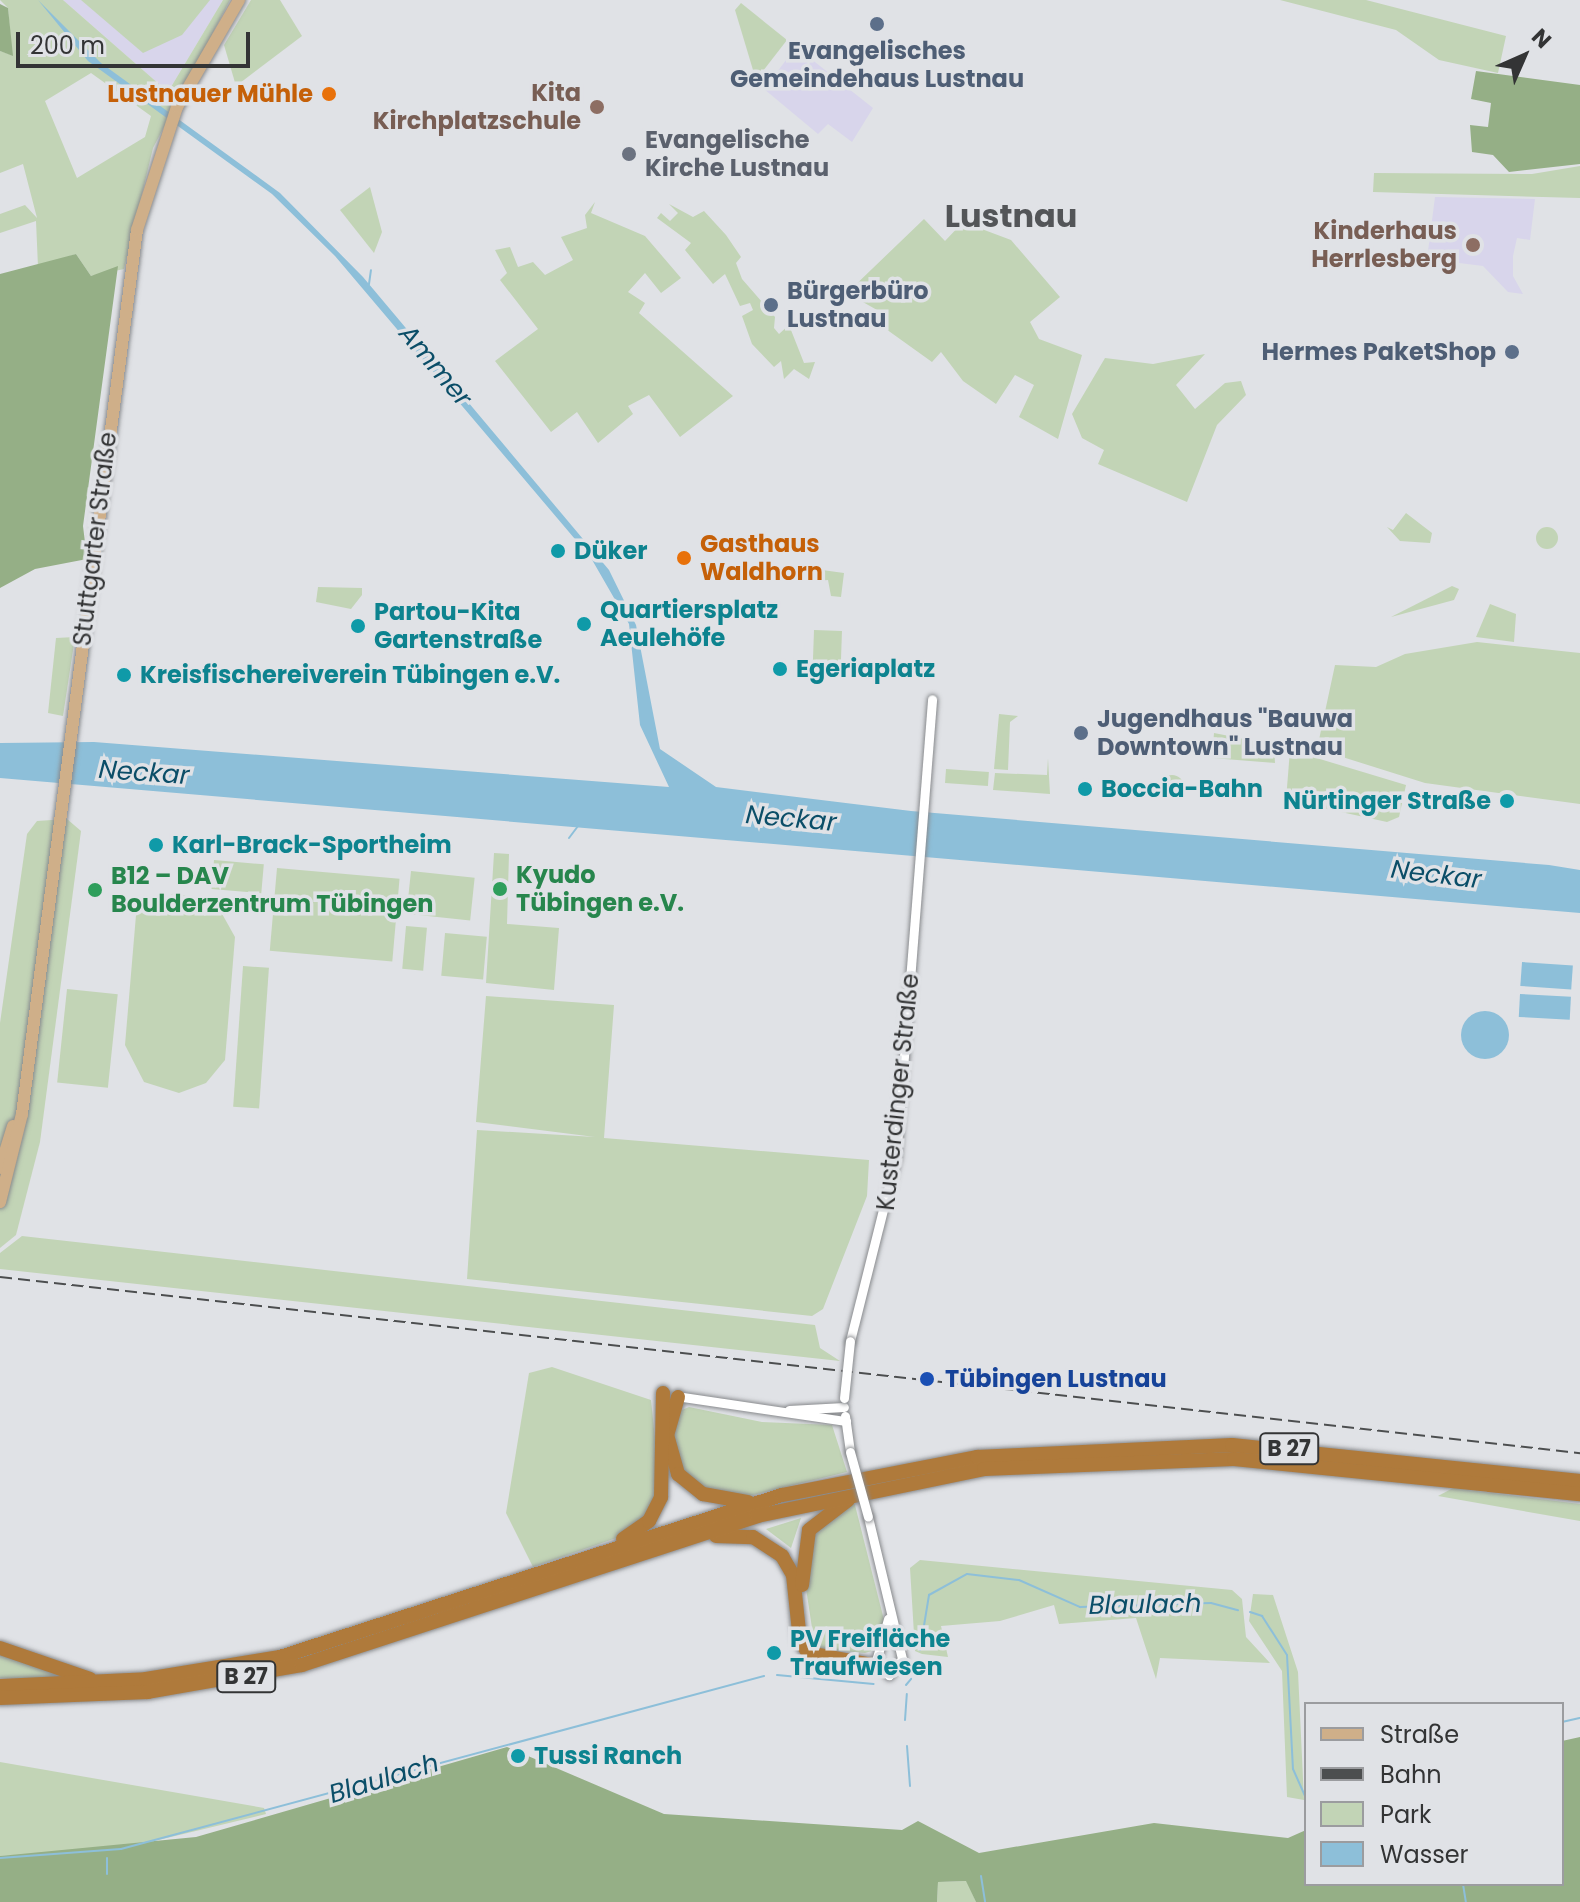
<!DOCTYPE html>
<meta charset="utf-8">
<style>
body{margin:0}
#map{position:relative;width:1580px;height:1902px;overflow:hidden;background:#e0e2e6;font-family:Poppins,sans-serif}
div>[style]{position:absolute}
.education>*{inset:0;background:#d8d5eb}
.green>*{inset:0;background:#c2d4b6;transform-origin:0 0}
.round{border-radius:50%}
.forest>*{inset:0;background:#95af86}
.water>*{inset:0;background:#8dbfd9;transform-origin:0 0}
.stream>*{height:2px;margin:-1px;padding:0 1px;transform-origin:1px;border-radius:1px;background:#8dbfd9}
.roads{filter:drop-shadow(0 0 2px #898b8e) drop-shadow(0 0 2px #898b8e)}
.minor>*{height:9px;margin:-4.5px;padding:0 4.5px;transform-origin:4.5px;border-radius:4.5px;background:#fff}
.major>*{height:12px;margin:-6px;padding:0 6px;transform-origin:6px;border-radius:6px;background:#cfaf89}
.highway>*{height:14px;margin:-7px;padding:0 7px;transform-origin:7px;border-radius:7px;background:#af7a3b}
.rail>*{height:2px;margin-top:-1px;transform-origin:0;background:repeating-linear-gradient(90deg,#4c4e4f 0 12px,transparent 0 18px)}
.bridges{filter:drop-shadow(0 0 2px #898b8e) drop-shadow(0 0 2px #898b8e)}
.minor-bridge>*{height:9px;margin:-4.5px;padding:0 4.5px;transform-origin:4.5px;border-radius:4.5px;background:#fff}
.dots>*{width:22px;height:22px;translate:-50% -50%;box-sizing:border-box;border:4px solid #e0e2e6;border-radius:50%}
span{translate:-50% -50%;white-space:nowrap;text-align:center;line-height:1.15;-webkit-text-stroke:7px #e0e2e6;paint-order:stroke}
.shield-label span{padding:2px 6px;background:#e0e2e6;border:2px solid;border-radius:6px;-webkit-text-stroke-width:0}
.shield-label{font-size:22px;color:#333435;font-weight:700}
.service-label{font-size:24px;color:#4e5e75;font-weight:700}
.left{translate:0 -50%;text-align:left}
.right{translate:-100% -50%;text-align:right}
.education-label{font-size:24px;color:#785e54;font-weight:700}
.food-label{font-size:24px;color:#c56008;font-weight:700}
.worship-label{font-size:24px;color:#5b616d;font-weight:700}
.street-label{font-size:24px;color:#333435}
.culture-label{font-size:24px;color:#0d838f;font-weight:700}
.leisure-label{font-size:24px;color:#27864d;font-weight:700}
.transit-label{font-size:24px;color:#164399;font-weight:700}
.water-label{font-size:26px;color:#0b4e68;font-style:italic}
.district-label{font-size:32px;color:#535558;font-weight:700}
.legend{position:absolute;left:1304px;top:1702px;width:260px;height:184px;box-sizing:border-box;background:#e0e2e6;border:2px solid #9b9c9f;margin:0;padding:10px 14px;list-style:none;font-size:24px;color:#333435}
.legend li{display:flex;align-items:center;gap:16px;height:40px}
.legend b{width:40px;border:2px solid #9b9c9f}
.north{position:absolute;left:1484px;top:16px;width:80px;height:80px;-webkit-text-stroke:6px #e0e2e6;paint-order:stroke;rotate:45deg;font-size:22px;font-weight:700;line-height:32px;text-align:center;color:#333435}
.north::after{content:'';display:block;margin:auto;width:28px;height:36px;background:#333435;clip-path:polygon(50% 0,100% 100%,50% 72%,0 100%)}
.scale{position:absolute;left:16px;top:32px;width:234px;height:36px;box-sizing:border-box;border:4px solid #333435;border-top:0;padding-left:10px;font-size:24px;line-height:28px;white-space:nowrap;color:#333435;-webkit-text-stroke:6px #e0e2e6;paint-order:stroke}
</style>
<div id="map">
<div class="education">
<div style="clip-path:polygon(63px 0,223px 0,168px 92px)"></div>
<div style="clip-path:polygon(796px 47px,873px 108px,852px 142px,828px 124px,818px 134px,764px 89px)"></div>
<div style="clip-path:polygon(1435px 197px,1535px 199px,1530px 240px,1517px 238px,1513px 256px,1513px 276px,1523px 294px,1508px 292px,1483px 266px,1427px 259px)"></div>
</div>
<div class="green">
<div style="clip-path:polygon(evenodd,0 0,63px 0,168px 92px,223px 0,230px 0,153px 148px,124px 269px,91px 276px,76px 254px,38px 267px,36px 221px,0 233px,0 214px,25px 205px,37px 218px,23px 164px,0 173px,0 51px,12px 55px,8px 8px,0 0,91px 73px,151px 116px,145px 137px,77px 178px,45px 101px,91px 73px)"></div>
<div style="clip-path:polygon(81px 0,210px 0,182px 35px,143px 53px)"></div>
<div style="clip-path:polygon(251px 0,280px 0,302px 36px,236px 86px,224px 45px)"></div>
<div style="clip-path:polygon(1280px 0,1366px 0,1506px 36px,1498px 73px,1439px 60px,1396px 30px)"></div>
<div style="clip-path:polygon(741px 3px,787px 40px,756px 80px,735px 10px)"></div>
<div style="clip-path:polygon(1580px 166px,1580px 198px,1373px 192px,1374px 173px,1532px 174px)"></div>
<div style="clip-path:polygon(370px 187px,382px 232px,374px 253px,340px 210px)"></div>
<div style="clip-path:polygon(595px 202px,591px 213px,645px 236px,681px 278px,661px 293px,645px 273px,628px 292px,645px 303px,639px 313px,733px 396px,680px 437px,649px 395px,628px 406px,633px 414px,598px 443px,577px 412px,551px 432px,495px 361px,538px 329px,500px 280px,507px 273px,495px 250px,510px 247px,518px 267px,533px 262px,545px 275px,573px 260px,561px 237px,587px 228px,585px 215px)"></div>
<div style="clip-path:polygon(669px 204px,693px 217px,704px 211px,726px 235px,741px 257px,736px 263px,742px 279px,775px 317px,774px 328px,779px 334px,789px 325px,804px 363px,815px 362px,809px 379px,794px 369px,784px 379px,781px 361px,774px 367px,752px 344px,742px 316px,753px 310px,750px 303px,740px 306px,725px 274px,713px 284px,685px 250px,691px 243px,657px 218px,661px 213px,670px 221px,678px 213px)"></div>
<div style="clip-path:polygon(924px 219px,945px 241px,963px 222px,1011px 240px,1060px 297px,1030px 322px,1039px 339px,1082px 355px,1058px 439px,1019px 417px,1034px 385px,1015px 375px,996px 404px,963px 381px,941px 352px,932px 362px,872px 319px,877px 310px,847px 293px)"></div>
<div style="clip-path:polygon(1205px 354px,1176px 385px,1195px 409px,1225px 383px,1241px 381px,1246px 395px,1217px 425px,1187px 502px,1098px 464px,1104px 450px,1082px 438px,1072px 414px,1105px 358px,1153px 364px)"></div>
<div style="clip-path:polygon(1406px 513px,1432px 533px,1430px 543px,1400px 541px,1387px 527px,1393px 530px)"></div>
<div class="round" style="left:1536px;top:527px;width:22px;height:22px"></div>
<div style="clip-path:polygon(822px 570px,844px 573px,841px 597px,831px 596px,828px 580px,814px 581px)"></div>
<div style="clip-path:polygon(1452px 586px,1459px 589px,1454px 600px,1391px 617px)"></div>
<div style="clip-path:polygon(318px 587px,362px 588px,362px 595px,351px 609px,316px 602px)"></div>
<div style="clip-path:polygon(1490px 604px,1516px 614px,1514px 642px,1476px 637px)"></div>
<div style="left:814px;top:630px;width:28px;height:45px;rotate:2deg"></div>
<div style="clip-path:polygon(75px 637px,63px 716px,48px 713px,56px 638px)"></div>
<div style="clip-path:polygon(1477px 642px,1580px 653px,1580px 804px,1425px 783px,1317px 749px,1335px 665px,1376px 667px,1405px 654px)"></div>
<div style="clip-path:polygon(999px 714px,1018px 716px,1010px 722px,1008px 770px,994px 769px)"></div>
<div style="clip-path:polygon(1214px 733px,1274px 745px,1275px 763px,1212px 758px)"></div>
<div style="clip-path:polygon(1290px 750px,1406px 785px,1399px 817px,1387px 822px,1286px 800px)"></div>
<div style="clip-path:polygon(1048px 758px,1050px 794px,993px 790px,995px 773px,1047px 775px)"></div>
<div style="left:946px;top:769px;width:43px;height:14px;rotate:4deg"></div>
<div class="round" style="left:1160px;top:775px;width:24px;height:24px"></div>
<div style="clip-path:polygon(67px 819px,81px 831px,40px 1142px,16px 1235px,0 1248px,0 1023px,27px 834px,37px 821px)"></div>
<div style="clip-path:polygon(494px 853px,509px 854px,507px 924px,559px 928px,554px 990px,486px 983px)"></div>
<div style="left:214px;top:860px;width:50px;height:29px;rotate:5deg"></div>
<div style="left:277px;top:868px;width:123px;height:83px;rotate:5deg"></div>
<div style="left:411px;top:871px;width:64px;height:43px;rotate:6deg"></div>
<div style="clip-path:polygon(174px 893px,216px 903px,235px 937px,225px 1060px,206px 1083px,179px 1093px,144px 1082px,125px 1045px,136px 915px)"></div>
<div style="left:406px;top:926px;width:21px;height:43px;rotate:5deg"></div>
<div style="left:445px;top:933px;width:42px;height:43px;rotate:5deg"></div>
<div style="left:243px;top:966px;width:26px;height:141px;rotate:4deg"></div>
<div style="left:67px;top:989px;width:51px;height:94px;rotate:6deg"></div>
<div style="clip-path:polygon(486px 996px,614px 1005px,604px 1138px,869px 1160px,867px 1196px,823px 1309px,812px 1316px,467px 1279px,477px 1130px,595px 1137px,476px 1122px)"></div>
<div style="clip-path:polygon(22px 1236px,815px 1325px,820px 1348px,840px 1361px,0 1269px,0 1253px)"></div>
<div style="clip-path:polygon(552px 1367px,651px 1400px,659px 1478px,651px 1512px,622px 1536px,533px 1567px,506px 1513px,529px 1373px)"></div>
<div style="clip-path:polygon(689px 1407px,762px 1422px,832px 1425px,847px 1472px,749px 1496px,696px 1488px,672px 1456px,675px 1413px)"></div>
<div style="clip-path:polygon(1453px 1488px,1580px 1504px,1580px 1521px,1438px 1496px)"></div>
<div style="clip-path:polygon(854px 1501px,884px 1620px,875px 1650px,865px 1653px,822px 1649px,814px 1641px,804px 1575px,809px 1537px)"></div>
<div style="clip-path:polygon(801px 1518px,791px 1548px,766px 1529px)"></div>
<div style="clip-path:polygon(920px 1560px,1232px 1590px,1242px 1599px,1246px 1637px,1270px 1663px,1160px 1658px,1156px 1679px,1136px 1618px,1059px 1624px,1054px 1605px,1000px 1621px,941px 1626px,948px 1657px,922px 1654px,915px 1651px,910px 1568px)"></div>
<div style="clip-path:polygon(1253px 1594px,1273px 1595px,1298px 1672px,1304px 1800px,1287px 1797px,1282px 1671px,1249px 1621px)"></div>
<div style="clip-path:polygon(0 1652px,56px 1675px,57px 1678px,0 1678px)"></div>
<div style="clip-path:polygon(0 1762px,264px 1808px,266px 1814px,121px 1849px,0 1856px)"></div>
<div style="clip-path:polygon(967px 1881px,976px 1902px,937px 1902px,938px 1882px)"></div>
</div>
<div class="forest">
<div style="clip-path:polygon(0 4px,8px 8px,13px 56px,0 51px)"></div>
<div style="clip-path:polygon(1476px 71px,1580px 85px,1580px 164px,1509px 172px,1493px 155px,1472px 152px,1470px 125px,1488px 127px,1491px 103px,1471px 99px)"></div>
<div style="clip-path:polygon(76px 254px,91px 276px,118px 266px,83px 526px,87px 559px,35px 569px,0 588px,0 274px)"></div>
<div style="clip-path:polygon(1580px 1737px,1580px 1902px,976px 1902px,966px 1881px,938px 1882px,937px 1902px,0 1902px,0 1856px,196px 1837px,507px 1747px,664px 1814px,902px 1830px,918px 1821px,979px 1853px,1154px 1823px,1288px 1838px,1306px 1830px,1306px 1884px,1562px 1884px,1562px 1741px)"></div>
</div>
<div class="water">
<div style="clip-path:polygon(38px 0,101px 63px,280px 193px,363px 277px,609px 570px,636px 625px,660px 749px,716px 787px,911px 811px,1549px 865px,1580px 870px,1580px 913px,0 778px,0 743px,94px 742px,669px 787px,640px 725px,629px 624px,591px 558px,335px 256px,272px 194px,88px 61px)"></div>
<div style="left:1522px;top:962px;width:51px;height:24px;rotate:4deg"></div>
<div style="left:1520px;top:994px;width:51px;height:23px;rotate:3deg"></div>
<div class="round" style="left:1461px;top:1011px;width:48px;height:48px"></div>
</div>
<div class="stream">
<div style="left:369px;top:284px;width:14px;rotate:-82deg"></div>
<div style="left:569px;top:838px;width:15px;rotate:-53deg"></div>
<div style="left:1250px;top:1612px;width:13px;rotate:18deg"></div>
<div style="left:1262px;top:1616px;width:46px;rotate:57.3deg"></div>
<div style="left:1287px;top:1655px;width:114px;rotate:87deg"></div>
<div style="left:1293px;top:1769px;width:32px;rotate:66deg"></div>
<div style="left:920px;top:1650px;width:56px;rotate:-80.7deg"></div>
<div style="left:929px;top:1595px;width:43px;rotate:-28.9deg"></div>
<div style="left:967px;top:1574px;width:52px;rotate:6.6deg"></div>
<div style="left:1019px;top:1580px;width:67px;rotate:23.9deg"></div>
<div style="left:1080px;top:1607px;width:131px;rotate:-1.7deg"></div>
<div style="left:1211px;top:1603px;width:28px;rotate:15deg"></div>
<div style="left:777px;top:1675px;width:97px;rotate:5.3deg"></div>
<div style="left:906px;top:1685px;width:8px;rotate:-50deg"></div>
<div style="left:905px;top:1720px;width:26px;rotate:-86deg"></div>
<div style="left:1562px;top:1722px;width:18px;rotate:-13deg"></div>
<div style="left:907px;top:1746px;width:40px;rotate:85.7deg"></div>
<div style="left:0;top:1858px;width:121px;rotate:-4.3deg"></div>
<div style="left:121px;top:1849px;width:666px;rotate:-15.06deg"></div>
<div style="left:107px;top:1858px;width:16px;rotate:90deg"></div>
<div style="left:981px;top:1876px;width:26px;rotate:81deg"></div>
<div style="left:1463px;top:1884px;width:18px;rotate:81deg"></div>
</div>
<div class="roads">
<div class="minor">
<div style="left:850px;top:1341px;width:189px;rotate:-75.9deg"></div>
<div style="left:896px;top:1158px;width:460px;rotate:-85.5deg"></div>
<div style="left:676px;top:1396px;width:172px;rotate:8.4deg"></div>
<div style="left:789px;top:1410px;width:55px;rotate:-3.1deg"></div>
<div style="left:845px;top:1416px;width:36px;rotate:82deg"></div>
<div style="left:868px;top:1517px;width:146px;rotate:76.5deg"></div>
<div style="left:902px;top:1659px;width:21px;rotate:129deg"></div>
<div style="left:889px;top:1675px;width:19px;rotate:-133deg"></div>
<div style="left:876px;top:1661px;width:44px;rotate:-74.1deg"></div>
</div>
<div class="major">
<div style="left:0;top:1168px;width:44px;rotate:-72.8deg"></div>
<div style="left:0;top:1202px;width:91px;rotate:-76deg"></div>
<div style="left:22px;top:1114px;width:891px;rotate:-82.59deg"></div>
<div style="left:137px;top:230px;width:129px;rotate:-72deg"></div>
<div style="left:177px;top:107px;width:124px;rotate:-59.9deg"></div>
</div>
<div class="highway">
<div style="left:678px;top:1397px;width:40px;rotate:106deg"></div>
<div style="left:667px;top:1435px;width:41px;rotate:74.2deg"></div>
<div style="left:678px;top:1474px;width:32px;rotate:39deg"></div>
<div style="left:703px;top:1494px;width:46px;rotate:10.1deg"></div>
<div style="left:716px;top:1536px;width:37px;rotate:2deg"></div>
<div style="left:753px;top:1537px;width:35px;rotate:33deg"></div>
<div style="left:782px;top:1556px;width:22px;rotate:60deg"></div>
<div style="left:793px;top:1575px;width:65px;rotate:83.9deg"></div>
<div style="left:800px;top:1640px;width:15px;rotate:58deg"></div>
<div style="left:808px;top:1653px;width:70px;rotate:10.7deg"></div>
<div style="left:623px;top:1539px;width:32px;rotate:-35deg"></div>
<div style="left:649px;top:1521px;width:27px;rotate:-63deg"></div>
<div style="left:661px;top:1497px;width:104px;rotate:-88.9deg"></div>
<div style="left:802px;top:1585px;width:55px;rotate:-82.7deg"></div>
<div style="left:809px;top:1530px;width:49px;rotate:-37.6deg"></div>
<div style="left:0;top:1648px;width:95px;rotate:19deg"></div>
<div style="left:0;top:1686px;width:146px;rotate:-2.7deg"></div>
<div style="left:146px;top:1679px;width:136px;rotate:-9.3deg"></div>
<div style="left:280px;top:1657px;width:527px;rotate:-17.89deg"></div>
<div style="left:782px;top:1495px;width:199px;rotate:-11deg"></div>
<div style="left:977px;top:1457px;width:255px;rotate:-2.7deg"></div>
<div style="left:1232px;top:1445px;width:350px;rotate:5.9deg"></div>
<div style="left:0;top:1698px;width:148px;rotate:-2.3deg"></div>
<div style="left:148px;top:1692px;width:156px;rotate:-9.9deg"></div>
<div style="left:302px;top:1665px;width:479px;rotate:-18.1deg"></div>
<div style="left:757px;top:1516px;width:232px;rotate:-11.7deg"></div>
<div style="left:984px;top:1469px;width:250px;rotate:-2.3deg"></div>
<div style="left:1234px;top:1459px;width:348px;rotate:5.8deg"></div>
</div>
</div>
<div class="rail">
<div style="left:0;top:1277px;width:1590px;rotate:6.36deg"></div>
</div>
<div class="bridges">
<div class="minor-bridge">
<div style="left:844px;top:1398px;width:57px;rotate:-84deg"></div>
<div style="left:850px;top:1452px;width:67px;rotate:74.5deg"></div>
</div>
</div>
<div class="dots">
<div style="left:877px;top:24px;background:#5c6f8a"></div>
<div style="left:329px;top:94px;background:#e8710a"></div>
<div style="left:597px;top:107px;background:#8d6e63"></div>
<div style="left:629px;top:154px;background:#6b7280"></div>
<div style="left:1473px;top:245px;background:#8d6e63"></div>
<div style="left:771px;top:305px;background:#5c6f8a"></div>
<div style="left:1512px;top:352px;background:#5c6f8a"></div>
<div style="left:558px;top:551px;background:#0f9aa8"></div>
<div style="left:684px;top:558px;background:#e8710a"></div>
<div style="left:584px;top:624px;background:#0f9aa8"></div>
<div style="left:358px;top:626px;background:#0f9aa8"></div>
<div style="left:780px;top:669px;background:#0f9aa8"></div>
<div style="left:124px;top:675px;background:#0f9aa8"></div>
<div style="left:1081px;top:733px;background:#5c6f8a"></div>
<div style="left:1085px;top:789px;background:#0f9aa8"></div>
<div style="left:1507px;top:801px;background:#0f9aa8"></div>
<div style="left:156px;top:845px;background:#0f9aa8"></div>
<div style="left:500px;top:889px;background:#2e9e5b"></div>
<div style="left:95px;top:890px;background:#2e9e5b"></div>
<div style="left:927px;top:1379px;background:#1a4fb4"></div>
<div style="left:774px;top:1653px;background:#0f9aa8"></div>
<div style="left:518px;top:1756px;background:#0f9aa8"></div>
</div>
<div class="shield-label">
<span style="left:1289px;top:1449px">B 27</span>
<span style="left:246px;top:1677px">B 27</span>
</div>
<div class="service-label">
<span style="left:877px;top:65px">Evangelisches<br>Gemeindehaus Lustnau</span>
<span class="left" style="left:787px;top:305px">Bürgerbüro<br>Lustnau</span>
<span class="right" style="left:1496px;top:352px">Hermes PaketShop</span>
<span class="left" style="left:1097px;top:733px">Jugendhaus "Bauwa<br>Downtown" Lustnau</span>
</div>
<div class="education-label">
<span class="right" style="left:581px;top:107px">Kita<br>Kirchplatzschule</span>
<span class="right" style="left:1457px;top:245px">Kinderhaus<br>Herrlesberg</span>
</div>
<div class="food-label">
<span class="right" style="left:313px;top:94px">Lustnauer Mühle</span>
<span class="left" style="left:700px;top:558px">Gasthaus<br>Waldhorn</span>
</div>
<div class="worship-label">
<span class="left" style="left:645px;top:154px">Evangelische<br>Kirche Lustnau</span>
</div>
<div class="street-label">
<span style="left:95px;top:539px;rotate:-83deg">Stuttgarter Straße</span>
<span style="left:898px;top:1092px;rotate:-84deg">Kusterdinger Straße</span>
</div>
<div class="culture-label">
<span class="left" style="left:574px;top:551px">Düker</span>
<span class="left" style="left:600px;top:624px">Quartiersplatz<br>Aeulehöfe</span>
<span class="left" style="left:374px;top:626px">Partou-Kita<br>Gartenstraße</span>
<span class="left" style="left:796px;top:669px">Egeriaplatz</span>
<span class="left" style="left:140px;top:675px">Kreisfischereiverein Tübingen e.V.</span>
<span class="left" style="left:1101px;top:789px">Boccia-Bahn</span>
<span class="right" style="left:1491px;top:801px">Nürtinger Straße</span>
<span class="left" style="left:172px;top:845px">Karl-Brack-Sportheim</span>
<span class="left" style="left:790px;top:1653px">PV Freifläche<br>Traufwiesen</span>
<span class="left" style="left:534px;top:1756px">Tussi Ranch</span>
</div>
<div class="leisure-label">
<span class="left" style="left:516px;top:889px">Kyudo<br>Tübingen e.V.</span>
<span class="left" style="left:111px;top:890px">B12 – DAV<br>Boulderzentrum Tübingen</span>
</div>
<div class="transit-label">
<span class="left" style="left:945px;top:1379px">Tübingen Lustnau</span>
</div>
<div class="water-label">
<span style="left:435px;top:366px;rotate:50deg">Ammer</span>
<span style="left:144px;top:773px;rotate:4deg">Neckar</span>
<span style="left:791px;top:819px;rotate:5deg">Neckar</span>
<span style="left:1436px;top:875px;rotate:7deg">Neckar</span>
<span style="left:1145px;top:1605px;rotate:-1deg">Blaulach</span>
<span style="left:384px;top:1779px;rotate:-17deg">Blaulach</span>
</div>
<div class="district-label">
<span style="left:1011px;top:216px">Lustnau</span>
</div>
<ul class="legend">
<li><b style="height:10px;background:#cfaf89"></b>Straße</li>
<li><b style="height:10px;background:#4c4e4f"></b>Bahn</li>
<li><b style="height:22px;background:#c2d4b6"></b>Park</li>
<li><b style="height:22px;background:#8dbfd9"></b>Wasser</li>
</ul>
<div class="north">N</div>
<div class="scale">200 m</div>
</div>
